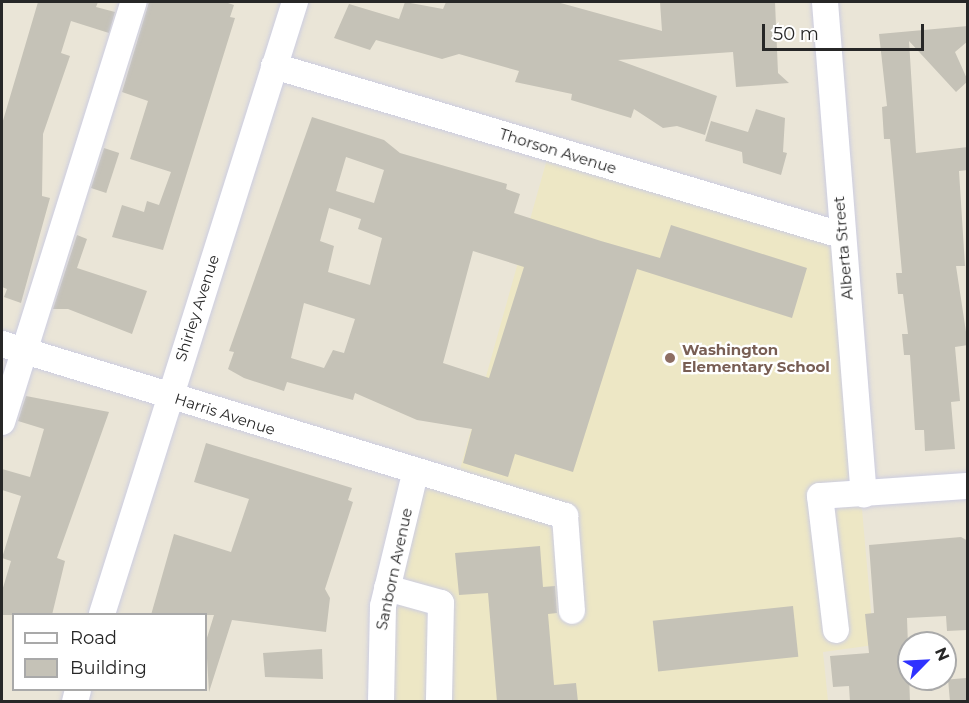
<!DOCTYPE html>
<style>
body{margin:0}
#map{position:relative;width:969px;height:703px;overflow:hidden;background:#eae5d7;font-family:Montserrat,sans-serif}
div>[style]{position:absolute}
.education>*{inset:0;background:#ede7c5}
.building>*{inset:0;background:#c5c2b7;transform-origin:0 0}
.roads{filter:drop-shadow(0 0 2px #cccde1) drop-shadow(0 0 2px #cccde1)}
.minor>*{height:26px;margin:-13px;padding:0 13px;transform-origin:13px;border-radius:13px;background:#fff}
.dots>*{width:16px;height:16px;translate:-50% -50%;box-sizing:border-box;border:3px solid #fff;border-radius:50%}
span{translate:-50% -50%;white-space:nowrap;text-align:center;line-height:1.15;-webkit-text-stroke:4.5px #fff;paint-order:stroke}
.street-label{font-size:15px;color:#272727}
.education-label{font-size:15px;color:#785e54;font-weight:700}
.left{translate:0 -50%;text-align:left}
.frame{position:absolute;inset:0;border:3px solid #272727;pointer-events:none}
.legend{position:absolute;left:12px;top:613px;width:195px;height:78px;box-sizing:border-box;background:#fff;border:2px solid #a9a9a9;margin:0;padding:8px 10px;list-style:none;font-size:18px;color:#272727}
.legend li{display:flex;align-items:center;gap:12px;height:30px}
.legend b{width:30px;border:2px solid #a9a9a9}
.north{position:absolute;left:897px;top:631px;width:60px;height:60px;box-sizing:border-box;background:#fff;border:2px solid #a9a9a9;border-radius:50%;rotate:66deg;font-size:16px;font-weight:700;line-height:24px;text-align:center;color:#272727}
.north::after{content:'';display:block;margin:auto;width:21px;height:27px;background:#2f32ff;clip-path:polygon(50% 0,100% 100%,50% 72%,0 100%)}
.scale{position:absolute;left:762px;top:24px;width:162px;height:27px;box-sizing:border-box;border:3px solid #272727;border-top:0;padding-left:8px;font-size:18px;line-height:21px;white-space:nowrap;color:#272727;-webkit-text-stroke:4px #fff;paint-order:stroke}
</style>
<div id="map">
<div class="education">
<div style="clip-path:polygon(549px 152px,838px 238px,874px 645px,823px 652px,828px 701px,384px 702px,382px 666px,417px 477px,455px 487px)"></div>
</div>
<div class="building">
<div style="clip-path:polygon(38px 2px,98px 2px,96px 7px,115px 12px,109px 33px,71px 21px,61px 53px,70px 56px,43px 134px,42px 196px,50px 198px,21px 303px,4px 297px,7px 289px,2px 287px,2px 124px)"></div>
<div style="clip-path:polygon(149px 2px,225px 2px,234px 5px,230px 17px,235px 18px,163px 250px,112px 237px,122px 205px,144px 212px,147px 201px,159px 205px,171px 172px,130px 159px,148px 101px,122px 92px)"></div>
<div style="clip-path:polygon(405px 2px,443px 9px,446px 2px,557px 2px,662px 31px,660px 2px,775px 2px,778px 73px,789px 83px,736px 87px,733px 52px,618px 60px,717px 96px,705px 135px,677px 126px,663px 128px,634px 109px,631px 118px,571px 100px,572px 94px,515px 82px,519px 71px,459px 54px,442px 59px,376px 40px,370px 50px,334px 38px,349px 4px,399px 19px)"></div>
<div style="clip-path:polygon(968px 26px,968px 41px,955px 52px,968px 81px,956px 92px,909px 41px,916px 153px,968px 147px,968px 170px,959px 171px,965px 266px,956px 266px,968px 345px,955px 347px,960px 401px,951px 402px,955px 449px,925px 451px,924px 430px,915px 430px,910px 355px,904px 355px,902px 334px,908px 334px,903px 294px,898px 294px,896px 273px,902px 273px,890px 139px,884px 139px,882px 107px,887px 106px,879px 34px)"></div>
<div style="clip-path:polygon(756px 109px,785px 118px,783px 152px,787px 153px,781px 175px,743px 163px,742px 152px,705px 141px,711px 121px,748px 132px)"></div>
<div style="clip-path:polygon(evenodd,312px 117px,384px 140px,400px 153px,507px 184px,506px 189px,520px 194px,514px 213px,601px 241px,660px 258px,671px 225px,807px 268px,792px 318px,637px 269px,573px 472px,515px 454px,508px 477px,463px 463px,472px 429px,417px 420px,355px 393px,353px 400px,287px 382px,284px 391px,244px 378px,228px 369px,234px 352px,229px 351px,312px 117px,346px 157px,384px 170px,374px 203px,336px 191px,346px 157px,312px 117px,329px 208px,361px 219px,358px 229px,382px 238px,370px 285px,328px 272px,334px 246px,320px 241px,329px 208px,312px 117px,473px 251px,524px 267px,489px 378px,443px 363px,473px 251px,312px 117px,304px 303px,355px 319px,344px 353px,333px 350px,324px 368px,291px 358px,304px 303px)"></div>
<div style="left:104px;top:148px;width:16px;height:42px;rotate:18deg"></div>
<div style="clip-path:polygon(77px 235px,87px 239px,77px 268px,147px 291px,132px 334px,68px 309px,53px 309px)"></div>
<div style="clip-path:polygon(26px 396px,109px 412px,57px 558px,65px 561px,52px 615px,2px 615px,2px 591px,11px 561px,2px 558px,21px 496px,2px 490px,2px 469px,30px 477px,44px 429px,18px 421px)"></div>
<div style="clip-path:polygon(206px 443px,352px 488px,348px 500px,353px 502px,325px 589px,330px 598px,326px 632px,232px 620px,209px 692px,206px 641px,214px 615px,151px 615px,174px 534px,231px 552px,249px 499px,194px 482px)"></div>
<div style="clip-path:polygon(961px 537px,968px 541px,967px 630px,947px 631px,946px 616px,907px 618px,910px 702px,850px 702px,849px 686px,833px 687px,830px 656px,869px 653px,865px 614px,874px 613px,869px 545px)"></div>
<div style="clip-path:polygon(540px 546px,543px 587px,555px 586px,557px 613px,548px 614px,554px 685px,576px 683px,578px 702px,497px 702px,488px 593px,459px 595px,455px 553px)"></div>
<div style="left:793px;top:606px;width:51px;height:141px;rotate:84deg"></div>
<div style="clip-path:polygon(322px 649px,323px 679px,265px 677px,263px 653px)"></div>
<div style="left:966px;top:678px;width:24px;height:18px;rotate:85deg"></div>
</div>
<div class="roads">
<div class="minor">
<div style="left:825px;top:2px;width:494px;rotate:85.5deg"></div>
<div style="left:274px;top:66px;width:592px;rotate:16.6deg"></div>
<div style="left:2px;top:344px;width:589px;rotate:16.99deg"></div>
<div style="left:565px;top:516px;width:95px;rotate:85.8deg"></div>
<div style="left:2px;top:422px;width:440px;rotate:-72.6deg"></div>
<div style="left:387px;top:588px;width:56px;rotate:15.5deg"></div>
<div style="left:441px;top:603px;width:99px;rotate:91.2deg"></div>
<div style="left:102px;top:614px;width:642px;rotate:-72.5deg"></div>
<div style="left:836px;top:630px;width:135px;rotate:-96.8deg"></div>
<div style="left:820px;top:496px;width:148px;rotate:-3.9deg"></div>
<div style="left:75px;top:702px;width:12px;rotate:-76deg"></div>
<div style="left:381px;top:702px;width:96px;rotate:-88.8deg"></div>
<div style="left:383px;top:606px;width:136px;rotate:-76.4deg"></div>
</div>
</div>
<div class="dots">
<div style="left:670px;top:358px;background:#8d6e63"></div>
</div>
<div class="street-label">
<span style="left:558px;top:151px;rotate:17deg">Thorson Avenue</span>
<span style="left:843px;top:248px;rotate:-95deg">Alberta Street</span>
<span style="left:197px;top:308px;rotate:-72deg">Shirley Avenue</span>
<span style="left:225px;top:414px;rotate:18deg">Harris Avenue</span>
<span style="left:394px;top:569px;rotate:-78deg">Sanborn Avenue</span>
</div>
<div class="education-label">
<span class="left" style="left:682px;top:358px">Washington<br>Elementary School</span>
</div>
<div class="frame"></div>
<ul class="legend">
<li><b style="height:8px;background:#fff"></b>Road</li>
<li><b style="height:16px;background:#c5c2b7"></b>Building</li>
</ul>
<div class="north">N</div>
<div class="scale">50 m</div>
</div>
